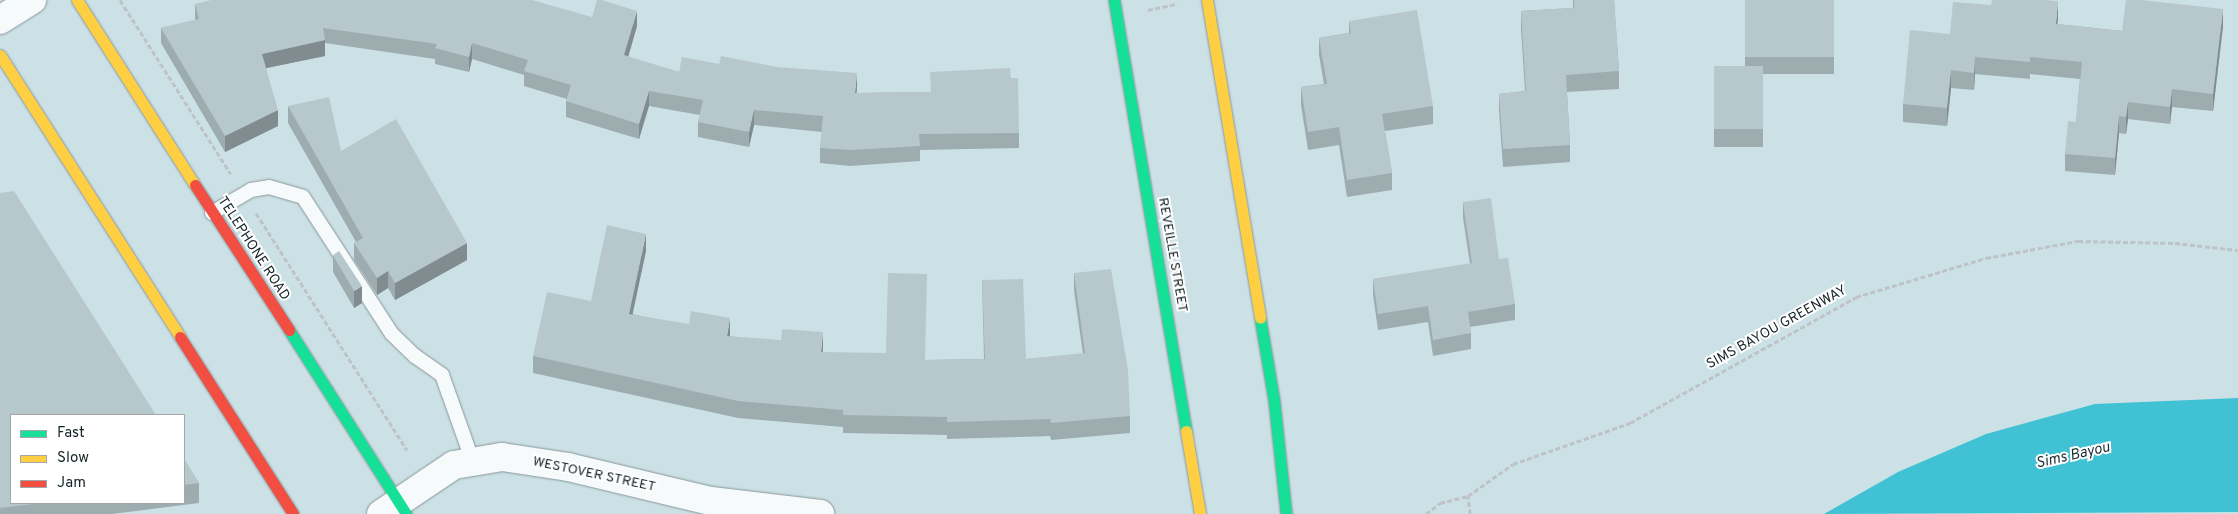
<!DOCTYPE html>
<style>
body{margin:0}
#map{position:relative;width:2238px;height:514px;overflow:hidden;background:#cce1e6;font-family:Overpass,sans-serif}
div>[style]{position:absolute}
.water>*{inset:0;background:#41c1d4}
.path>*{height:3px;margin-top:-1.5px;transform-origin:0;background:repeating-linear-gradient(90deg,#bdc3c6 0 5px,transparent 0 7.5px)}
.roads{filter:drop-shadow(0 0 1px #88989c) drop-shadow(0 0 1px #88989c)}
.lane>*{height:14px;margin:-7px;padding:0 7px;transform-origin:7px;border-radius:7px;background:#f7fafb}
.street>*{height:28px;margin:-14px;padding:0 14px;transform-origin:14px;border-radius:14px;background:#f7fafb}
.fast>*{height:11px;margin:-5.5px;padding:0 5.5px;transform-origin:5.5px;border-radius:5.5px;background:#16e098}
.slow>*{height:11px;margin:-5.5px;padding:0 5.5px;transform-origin:5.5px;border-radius:5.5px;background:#ffcf43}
.jam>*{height:11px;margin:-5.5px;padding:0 5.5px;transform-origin:5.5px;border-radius:5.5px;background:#f24e42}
.wall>*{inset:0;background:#9dacaf}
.shaded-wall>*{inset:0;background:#808c8f}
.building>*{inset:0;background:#b7c8cc;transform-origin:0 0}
span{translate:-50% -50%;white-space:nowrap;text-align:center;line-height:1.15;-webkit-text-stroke:4px #fff;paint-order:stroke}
.street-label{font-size:14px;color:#162528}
.water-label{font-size:15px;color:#193035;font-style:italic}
.legend{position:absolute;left:10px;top:414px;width:175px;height:90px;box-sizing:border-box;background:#fff;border:1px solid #a2a8a9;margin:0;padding:6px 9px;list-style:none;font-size:15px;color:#162528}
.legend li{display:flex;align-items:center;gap:10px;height:25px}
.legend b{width:25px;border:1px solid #a2a8a9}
</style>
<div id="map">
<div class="water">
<div style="clip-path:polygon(2238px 398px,2238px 512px,1824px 514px,1898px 472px,1986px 434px,2095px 404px)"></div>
</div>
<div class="path">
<div style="left:120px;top:0;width:206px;rotate:57.5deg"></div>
<div style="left:1148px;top:10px;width:30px;rotate:-12deg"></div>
<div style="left:256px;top:213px;width:281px;rotate:57.5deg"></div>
<div style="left:1426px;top:514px;width:18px;rotate:-38deg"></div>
<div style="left:1440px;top:503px;width:29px;rotate:-14deg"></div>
<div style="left:1470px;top:514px;width:18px;rotate:-96deg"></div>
<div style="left:1468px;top:496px;width:55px;rotate:-35.4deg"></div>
<div style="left:1513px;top:464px;width:124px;rotate:-19.3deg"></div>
<div style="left:1630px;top:423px;width:259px;rotate:-29.1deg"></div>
<div style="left:1856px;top:297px;width:136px;rotate:-16.7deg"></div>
<div style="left:1986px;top:258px;width:94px;rotate:-10.5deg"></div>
<div style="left:2078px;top:241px;width:97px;rotate:1.2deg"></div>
<div style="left:2175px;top:243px;width:63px;rotate:6.3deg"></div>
</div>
<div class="roads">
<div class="lane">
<div style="left:212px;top:213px;width:45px;rotate:-30.5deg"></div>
<div style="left:251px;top:190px;width:18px;rotate:-9deg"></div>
<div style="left:269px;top:187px;width:35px;rotate:16deg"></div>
<div style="left:303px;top:197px;width:163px;rotate:57deg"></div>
<div style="left:392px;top:334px;width:32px;rotate:44deg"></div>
<div style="left:415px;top:356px;width:33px;rotate:35deg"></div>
<div style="left:442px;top:375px;width:92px;rotate:70.4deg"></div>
</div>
<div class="street">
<div style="left:0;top:20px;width:38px;rotate:-32deg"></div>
<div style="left:381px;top:514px;width:88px;rotate:-33.9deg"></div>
<div style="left:454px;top:465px;width:49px;rotate:-9.5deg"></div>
<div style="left:502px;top:457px;width:67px;rotate:8.6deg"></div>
<div style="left:568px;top:467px;width:147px;rotate:13.4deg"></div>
<div style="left:711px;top:501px;width:110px;rotate:6.8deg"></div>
</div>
<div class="fast">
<div style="left:1114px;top:0;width:437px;rotate:80.5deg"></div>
<div style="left:1260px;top:318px;width:84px;rotate:80.4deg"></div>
<div style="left:1274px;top:401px;width:114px;rotate:83.9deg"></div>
<div style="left:289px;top:330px;width:218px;rotate:57.5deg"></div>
</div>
<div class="slow">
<div style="left:77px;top:0;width:219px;rotate:57.5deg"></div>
<div style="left:1207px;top:0;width:322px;rotate:80.5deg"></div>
<div style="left:0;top:55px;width:335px;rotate:57.4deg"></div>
<div style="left:1186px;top:431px;width:84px;rotate:80.4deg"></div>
</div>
<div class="jam">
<div style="left:195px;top:185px;width:173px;rotate:57deg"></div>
<div style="left:180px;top:337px;width:210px;rotate:57.4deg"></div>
</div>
</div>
<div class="wall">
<div style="clip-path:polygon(1573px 0,1614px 0,1619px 71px,1619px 89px,1567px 92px,1570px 145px,1570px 162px,1503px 167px,1499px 111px,1499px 94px,1525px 91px,1521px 29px,1521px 11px,1573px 8px)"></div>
<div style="clip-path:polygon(1745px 0,1834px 0,1834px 74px,1763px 74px,1763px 147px,1714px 147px,1714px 66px,1745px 66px)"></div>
<div style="clip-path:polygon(195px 4px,592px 17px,637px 26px,628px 57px,679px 72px,719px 64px,857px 89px,856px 93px,930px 92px,1011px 78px,1019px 133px,1019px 148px,920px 150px,920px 161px,850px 166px,820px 163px,820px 148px,822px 132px,754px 125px,749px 147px,698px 137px,698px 122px,700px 115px,649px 106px,639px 139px,566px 117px,566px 101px,567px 99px,524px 86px,524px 75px,472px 59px,469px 72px,435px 64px,435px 59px,325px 43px,325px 56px,266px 68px,278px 126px,225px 152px,161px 43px,161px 28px,195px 20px)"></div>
<div style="clip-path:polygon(2058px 18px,2057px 24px,2122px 31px,2223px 26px,2213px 111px,2172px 107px,2170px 124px,2128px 119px,2126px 134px,2119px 133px,2115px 175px,2065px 171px,2065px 154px,2076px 122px,2080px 79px,2030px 74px,2030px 79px,1975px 74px,1974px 90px,1951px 88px,1947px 126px,1903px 122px,1903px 104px,1950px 34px)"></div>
<div style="clip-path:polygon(1349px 21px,1433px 106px,1433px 124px,1385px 131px,1392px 173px,1392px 190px,1347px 197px,1339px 145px,1308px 150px,1301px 105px,1301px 87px,1324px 84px,1319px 55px,1319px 38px,1349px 33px)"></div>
<div style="clip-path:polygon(288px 106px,341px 151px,467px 260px,395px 300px,388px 288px,377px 295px,354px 260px,354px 243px,356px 242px,288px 123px)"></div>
<div style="clip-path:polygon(0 193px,11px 503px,184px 503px,184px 459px,199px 483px,199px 503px,112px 514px,0 514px)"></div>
<div style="clip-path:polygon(1463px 202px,1499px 259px,1515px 304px,1515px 320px,1470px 327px,1471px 333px,1471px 349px,1433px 356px,1428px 322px,1378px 330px,1373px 295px,1373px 279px,1470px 264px,1463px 218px)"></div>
<div style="clip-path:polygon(646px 251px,632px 314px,730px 336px,822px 352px,925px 360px,984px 359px,982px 280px,1026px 359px,1083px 354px,1074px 291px,1074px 273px,1130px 416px,1130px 433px,1051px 440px,1050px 436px,947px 439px,947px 435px,843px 433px,843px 427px,738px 418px,533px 373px,533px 356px,591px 301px)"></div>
<div style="clip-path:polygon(333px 255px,362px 303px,354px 308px,333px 272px)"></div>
</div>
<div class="shaded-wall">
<div style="clip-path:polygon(2058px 1px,2058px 18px,2056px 41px,2056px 24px)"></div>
<div style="clip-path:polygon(2223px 9px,2223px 26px,2213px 111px,2213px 94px)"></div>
<div style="clip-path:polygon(637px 11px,637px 26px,624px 71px,624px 55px)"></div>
<div style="clip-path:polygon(325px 40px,325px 56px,262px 69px,262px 54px)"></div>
<div style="clip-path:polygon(472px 43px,472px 59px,469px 72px,469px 57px)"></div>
<div style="clip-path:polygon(1975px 57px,1975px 74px,1974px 90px,1974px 73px)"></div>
<div style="clip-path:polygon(1951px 70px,1951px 88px,1947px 126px,1947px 108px)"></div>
<div style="clip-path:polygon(857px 73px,857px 89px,855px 109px,855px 93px)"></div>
<div style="clip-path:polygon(2172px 89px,2172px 107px,2170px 124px,2170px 107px)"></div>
<div style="clip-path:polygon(649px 91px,649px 106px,639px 139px,639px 124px)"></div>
<div style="clip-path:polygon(2128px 102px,2128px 119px,2126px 134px,2126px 117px)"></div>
<div style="clip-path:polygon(278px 110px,278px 126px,225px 152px,225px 136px)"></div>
<div style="clip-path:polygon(754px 110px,754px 125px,749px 147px,749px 132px)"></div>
<div style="clip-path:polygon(2119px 116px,2119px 133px,2115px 175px,2115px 158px)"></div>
<div style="clip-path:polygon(646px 234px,646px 251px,629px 331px,629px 314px)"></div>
<div style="clip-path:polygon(467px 243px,467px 260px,395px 300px,395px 283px)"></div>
<div style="clip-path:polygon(388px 271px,388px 288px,377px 295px,377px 278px)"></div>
<div style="clip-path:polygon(362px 286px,362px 303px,354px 308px,354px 291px)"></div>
<div style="clip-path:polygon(730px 318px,730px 335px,727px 354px,727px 336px)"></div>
<div style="clip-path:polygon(823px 332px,823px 349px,821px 369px,821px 352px)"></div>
</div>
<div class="building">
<div style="clip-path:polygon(211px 0,532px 0,592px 17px,597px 0,602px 0,637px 11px,624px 55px,679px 72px,682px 57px,719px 64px,721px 56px,777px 67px,857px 73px,855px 93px,931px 92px,930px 72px,1010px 68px,1011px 78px,1018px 78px,1019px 133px,919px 134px,920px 146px,850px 150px,820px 148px,823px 116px,754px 110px,749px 132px,698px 122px,703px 100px,649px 91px,639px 124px,566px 101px,571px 85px,524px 71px,528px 60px,472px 43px,469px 57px,435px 48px,437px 44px,323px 28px,325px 40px,262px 54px,278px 110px,225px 136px,161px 28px,199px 19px,195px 4px)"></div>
<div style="clip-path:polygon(1574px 0,1614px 0,1619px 71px,1566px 75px,1570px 145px,1503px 149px,1499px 94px,1526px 91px,1521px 11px,1574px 8px)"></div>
<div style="left:1745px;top:0;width:89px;height:57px"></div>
<div style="clip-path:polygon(1992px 0,2044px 0,2058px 1px,2056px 24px,2122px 31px,2126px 0,2141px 0,2223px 9px,2213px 94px,2172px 89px,2170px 107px,2128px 102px,2126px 117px,2119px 116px,2115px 158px,2065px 154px,2068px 121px,2076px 122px,2082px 62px,2030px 57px,2030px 62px,1975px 57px,1974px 73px,1951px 70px,1947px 108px,1903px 104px,1910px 30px,1950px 34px,1953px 2px,1991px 5px)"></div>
<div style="clip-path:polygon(1417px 10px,1433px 106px,1382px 114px,1392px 173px,1347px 180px,1339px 127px,1308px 132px,1301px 87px,1327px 84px,1319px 38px,1351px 33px,1349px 21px)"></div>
<div style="left:1714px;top:66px;width:49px;height:63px"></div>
<div style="clip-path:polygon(329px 97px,341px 151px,396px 119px,467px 243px,395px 283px,388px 271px,377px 278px,354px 243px,363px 238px,288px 106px)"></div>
<div style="clip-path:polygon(14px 191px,156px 415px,11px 415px,11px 503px,42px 503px,0 508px,0 193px)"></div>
<div style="clip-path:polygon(1491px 198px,1499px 259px,1508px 258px,1515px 304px,1468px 312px,1471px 333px,1433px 340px,1428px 306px,1378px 314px,1373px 279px,1472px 263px,1463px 202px)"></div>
<div style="clip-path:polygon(607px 225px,646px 234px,629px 314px,689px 324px,691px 311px,730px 318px,727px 336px,781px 340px,782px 329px,823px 332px,821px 352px,886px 353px,888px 273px,927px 274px,925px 360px,985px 359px,982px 280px,1023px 279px,1026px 359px,1085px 353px,1074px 273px,1111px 269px,1128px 370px,1130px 416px,1051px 423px,1050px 419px,947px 422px,947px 417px,843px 415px,843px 410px,738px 401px,533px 356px,547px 292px,591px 301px)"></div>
<div style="clip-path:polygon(339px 251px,362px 286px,354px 291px,333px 255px)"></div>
<div style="clip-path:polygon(184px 459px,199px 483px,184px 485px)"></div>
</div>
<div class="street-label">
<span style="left:253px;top:249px;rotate:57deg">TELEPHONE ROAD</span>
<span style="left:1172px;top:255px;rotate:80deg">REVEILLE STREET</span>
<span style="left:1777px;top:328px;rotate:-29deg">SIMS BAYOU GREENWAY</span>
<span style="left:594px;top:475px;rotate:12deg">WESTOVER STREET</span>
</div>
<div class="water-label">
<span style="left:2073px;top:456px;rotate:-13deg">Sims Bayou</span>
</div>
<ul class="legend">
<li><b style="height:6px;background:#16e098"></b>Fast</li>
<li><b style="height:6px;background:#ffcf43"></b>Slow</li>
<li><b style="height:6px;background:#f24e42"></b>Jam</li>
</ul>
</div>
